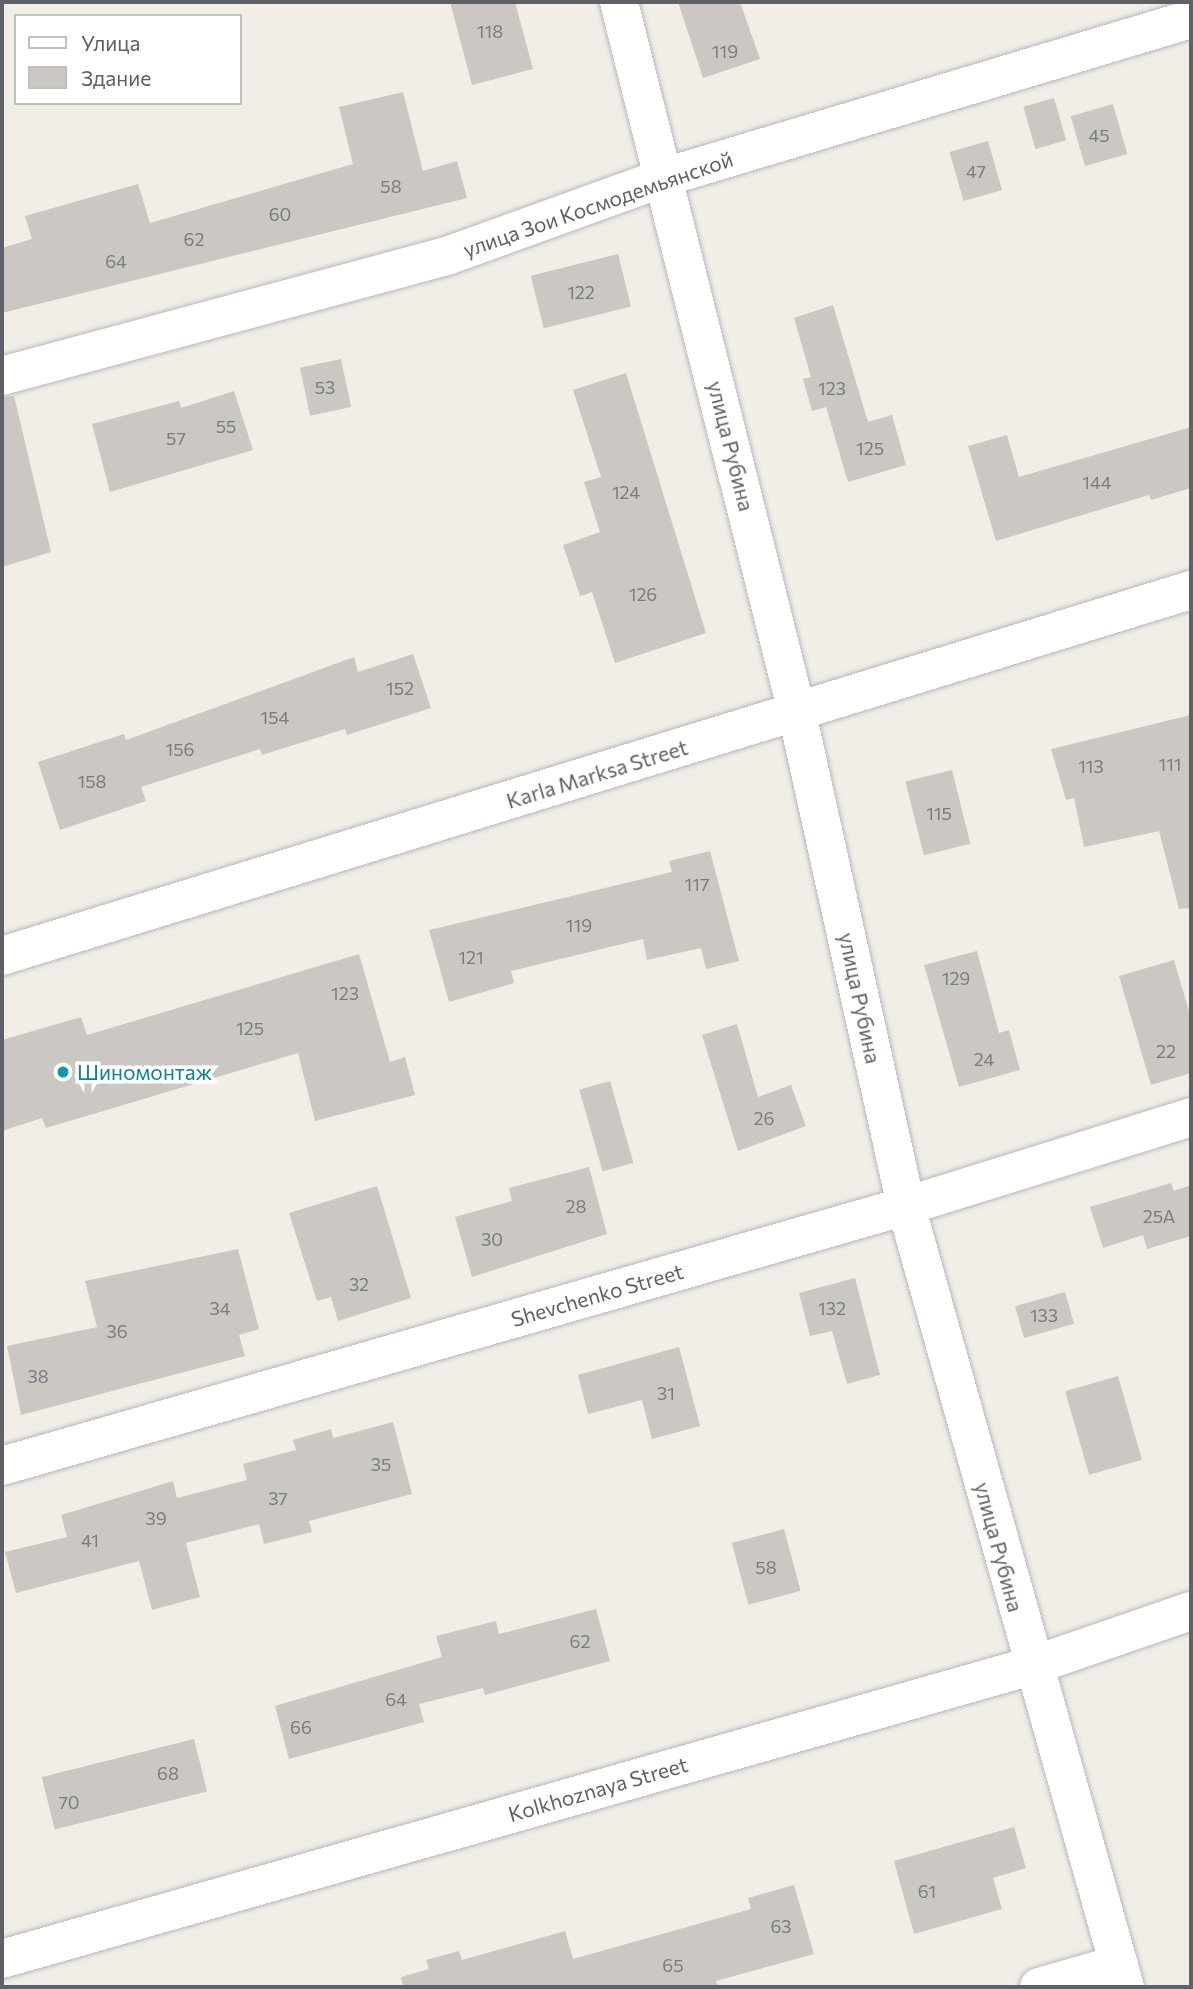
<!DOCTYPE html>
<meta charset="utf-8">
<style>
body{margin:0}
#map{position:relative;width:1193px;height:1989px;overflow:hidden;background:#f0eee7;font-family:Commissioner,sans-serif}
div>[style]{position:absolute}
.building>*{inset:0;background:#cbc8c4;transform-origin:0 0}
.roads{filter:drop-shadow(0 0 2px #b7b8bc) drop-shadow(0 0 2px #b7b8bc)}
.street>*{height:38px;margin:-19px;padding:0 19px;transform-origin:19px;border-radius:19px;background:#fff}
.secondary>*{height:38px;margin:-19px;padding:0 19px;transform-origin:19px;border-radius:19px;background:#fff}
.dots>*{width:19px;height:19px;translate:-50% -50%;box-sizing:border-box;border:4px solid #fff;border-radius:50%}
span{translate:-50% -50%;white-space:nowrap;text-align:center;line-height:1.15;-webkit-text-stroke:7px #fff;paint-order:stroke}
.number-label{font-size:18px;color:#797b7e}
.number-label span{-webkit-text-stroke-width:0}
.street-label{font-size:21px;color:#5e6166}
.culture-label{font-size:21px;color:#0d838f}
.left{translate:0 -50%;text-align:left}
.frame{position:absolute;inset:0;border:4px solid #5e6166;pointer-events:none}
.legend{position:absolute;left:14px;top:14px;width:228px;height:91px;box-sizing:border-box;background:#fff;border:2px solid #bfc0c2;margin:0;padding:9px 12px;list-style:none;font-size:21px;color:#5e6166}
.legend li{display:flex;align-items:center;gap:14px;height:35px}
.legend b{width:35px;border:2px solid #bfc0c2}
</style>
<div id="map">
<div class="building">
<div style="clip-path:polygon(450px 2px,515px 2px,533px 69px,472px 85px)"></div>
<div style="clip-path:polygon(678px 2px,740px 2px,760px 59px,703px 78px)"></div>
<div style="clip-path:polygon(403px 92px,423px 171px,457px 161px,467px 198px,2px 313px,2px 248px,32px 239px,25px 216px,138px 184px,150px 223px,353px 164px,339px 107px)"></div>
<div style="left:1054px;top:98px;width:44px;height:32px;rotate:74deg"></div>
<div style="left:1113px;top:104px;width:52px;height:44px;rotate:74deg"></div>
<div style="left:988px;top:141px;width:51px;height:40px;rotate:74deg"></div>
<div style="left:618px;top:254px;width:54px;height:90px;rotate:76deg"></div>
<div style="clip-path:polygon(833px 305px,868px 422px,892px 415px,906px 465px,848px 482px,826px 407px,812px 411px,803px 379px,811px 377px,794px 318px)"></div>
<div style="left:341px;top:359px;width:49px;height:42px;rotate:78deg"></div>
<div style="clip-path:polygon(626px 373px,706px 633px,615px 663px,592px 592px,580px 596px,563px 545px,600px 532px,584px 482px,601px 477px,573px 390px)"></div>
<div style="clip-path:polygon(234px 391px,253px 450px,110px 492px,92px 424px,179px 401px,181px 408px)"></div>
<div style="clip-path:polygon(14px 396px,51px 552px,2px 567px,2px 397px)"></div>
<div style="clip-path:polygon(1191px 427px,1191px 488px,1151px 500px,1149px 495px,996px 541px,968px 446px,1007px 435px,1019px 477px)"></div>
<div style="clip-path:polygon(413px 654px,431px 708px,347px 735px,345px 729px,262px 755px,260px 749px,141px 787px,146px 801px,60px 830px,38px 762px,124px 734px,126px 740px,354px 657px,358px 672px)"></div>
<div style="clip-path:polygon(1191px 715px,1191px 908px,1179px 909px,1159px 831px,1084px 847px,1074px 798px,1066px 800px,1051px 749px)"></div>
<div style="left:952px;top:770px;width:76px;height:48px;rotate:76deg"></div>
<div style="clip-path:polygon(710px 851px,739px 961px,706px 969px,701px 948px,647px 960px,643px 939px,511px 971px,514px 983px,449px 1002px,429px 930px,672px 872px,669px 861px)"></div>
<div style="clip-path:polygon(977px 951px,999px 1033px,1009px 1030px,1020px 1070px,959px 1087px,924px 965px)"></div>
<div style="clip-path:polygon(359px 954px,390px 1062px,405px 1057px,415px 1095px,315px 1121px,298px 1053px,46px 1128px,42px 1118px,2px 1131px,2px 1040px,81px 1017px,87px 1035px)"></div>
<div style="clip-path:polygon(1174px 960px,1191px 1018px,1191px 1073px,1151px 1085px,1119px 976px)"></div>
<div style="clip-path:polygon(737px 1024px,758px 1097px,791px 1085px,806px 1126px,738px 1151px,702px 1035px)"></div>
<div style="left:610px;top:1081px;width:85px;height:32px;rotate:74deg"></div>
<div style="clip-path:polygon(589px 1167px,607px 1234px,472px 1277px,455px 1217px,512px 1201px,509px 1188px)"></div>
<div style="clip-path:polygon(1171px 1183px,1174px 1191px,1191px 1185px,1191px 1236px,1147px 1249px,1143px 1235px,1103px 1248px,1090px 1207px)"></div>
<div style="clip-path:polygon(377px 1186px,411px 1298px,338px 1321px,331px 1297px,317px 1301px,289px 1213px)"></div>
<div style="clip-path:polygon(238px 1249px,259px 1329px,239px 1335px,245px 1356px,21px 1415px,7px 1346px,97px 1327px,85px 1281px)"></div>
<div style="clip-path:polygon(855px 1278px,880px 1375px,847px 1384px,832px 1331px,810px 1336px,799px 1293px)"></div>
<div style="left:1065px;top:1292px;width:33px;height:52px;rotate:74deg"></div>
<div style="clip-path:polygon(679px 1347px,700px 1426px,652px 1439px,642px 1400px,588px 1414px,578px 1375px)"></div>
<div style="left:1118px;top:1376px;width:87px;height:55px;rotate:74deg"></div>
<div style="clip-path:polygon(393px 1422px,412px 1494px,309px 1521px,312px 1532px,264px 1544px,259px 1524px,186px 1543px,200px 1597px,152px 1610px,139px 1561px,16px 1593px,5px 1552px,67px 1537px,61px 1515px,173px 1481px,177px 1498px,247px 1480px,243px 1464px,296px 1450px,293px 1440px,331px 1429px,333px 1438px)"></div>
<div style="left:784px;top:1529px;width:64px;height:54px;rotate:75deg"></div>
<div style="clip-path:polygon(596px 1609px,610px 1661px,485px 1695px,483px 1688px,419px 1704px,424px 1722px,289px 1759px,275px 1706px,442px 1657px,436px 1636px,496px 1621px,499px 1634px)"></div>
<div style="left:194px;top:1739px;width:54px;height:157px;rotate:76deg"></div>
<div style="clip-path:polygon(1014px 1827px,1026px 1868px,993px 1878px,1002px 1909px,914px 1934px,894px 1861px)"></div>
<div style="clip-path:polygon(794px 1885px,814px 1954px,716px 1981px,718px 1987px,403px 1987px,401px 1977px,429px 1969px,426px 1960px,459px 1951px,462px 1960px,565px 1931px,573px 1959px,751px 1909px,748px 1898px)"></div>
</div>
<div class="roads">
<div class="street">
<div style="left:619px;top:2px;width:733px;rotate:75.94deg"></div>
<div style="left:797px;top:713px;width:505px;rotate:77.53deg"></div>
<div style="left:906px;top:1206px;width:811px;rotate:74.34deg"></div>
<div style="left:2px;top:376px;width:461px;rotate:-15.1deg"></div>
<div style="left:447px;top:256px;width:232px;rotate:-19.9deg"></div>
<div style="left:665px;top:177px;width:549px;rotate:-16.72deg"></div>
<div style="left:2px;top:1466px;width:941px;rotate:-16.05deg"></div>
<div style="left:906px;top:1206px;width:299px;rotate:-17.3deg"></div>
<div style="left:2px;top:1959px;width:1070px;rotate:-15.89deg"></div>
<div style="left:1031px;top:1666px;width:169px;rotate:-19deg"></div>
<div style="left:1039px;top:1987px;width:83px;rotate:-16deg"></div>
</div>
<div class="secondary">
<div style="left:2px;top:956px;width:1244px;rotate:-17.11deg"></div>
</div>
</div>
<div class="dots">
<div style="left:63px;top:1072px;background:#0f9aa8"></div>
</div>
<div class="number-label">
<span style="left:490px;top:31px">118</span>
<span style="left:725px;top:51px">119</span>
<span style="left:1099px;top:135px">45</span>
<span style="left:976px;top:171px">47</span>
<span style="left:391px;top:186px">58</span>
<span style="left:280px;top:214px">60</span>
<span style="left:194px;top:239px">62</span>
<span style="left:116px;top:261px">64</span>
<span style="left:581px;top:292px">122</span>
<span style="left:325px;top:387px">53</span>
<span style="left:832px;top:388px">123</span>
<span style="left:226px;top:426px">55</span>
<span style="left:176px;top:438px">57</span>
<span style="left:870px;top:448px">125</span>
<span style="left:1097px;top:482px">144</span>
<span style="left:626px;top:492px">124</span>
<span style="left:643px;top:594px">126</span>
<span style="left:400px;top:688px">152</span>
<span style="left:275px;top:717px">154</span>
<span style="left:180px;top:749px">156</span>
<span style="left:1170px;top:764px">111</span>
<span style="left:1091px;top:766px">113</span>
<span style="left:92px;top:781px">158</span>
<span style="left:939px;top:813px">115</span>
<span style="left:697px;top:884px">117</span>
<span style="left:579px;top:925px">119</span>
<span style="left:471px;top:957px">121</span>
<span style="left:956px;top:978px">129</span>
<span style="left:345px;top:993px">123</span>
<span style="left:250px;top:1028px">125</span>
<span style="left:1166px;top:1051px">22</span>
<span style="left:984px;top:1059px">24</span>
<span style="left:764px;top:1118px">26</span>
<span style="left:576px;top:1206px">28</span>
<span style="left:1159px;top:1216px">25А</span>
<span style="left:492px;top:1239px">30</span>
<span style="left:359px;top:1284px">32</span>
<span style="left:220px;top:1308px">34</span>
<span style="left:832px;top:1308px">132</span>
<span style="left:1044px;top:1315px">133</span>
<span style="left:117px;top:1331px">36</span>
<span style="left:38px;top:1376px">38</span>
<span style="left:666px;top:1393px">31</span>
<span style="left:381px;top:1464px">35</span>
<span style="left:278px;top:1498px">37</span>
<span style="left:156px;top:1518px">39</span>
<span style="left:90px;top:1540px">41</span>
<span style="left:766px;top:1567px">58</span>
<span style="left:580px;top:1641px">62</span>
<span style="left:396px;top:1699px">64</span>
<span style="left:301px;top:1727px">66</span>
<span style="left:168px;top:1773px">68</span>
<span style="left:69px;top:1802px">70</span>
<span style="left:927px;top:1891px">61</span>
<span style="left:781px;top:1926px">63</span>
<span style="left:673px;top:1965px">65</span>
</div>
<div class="street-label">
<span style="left:598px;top:204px;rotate:-19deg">улица Зои Космодемьянской</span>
<span style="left:731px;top:446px;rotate:76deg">улица Рубина</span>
<span style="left:597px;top:774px;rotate:-17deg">Karla Marksa Street</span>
<span style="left:860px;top:998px;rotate:78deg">улица Рубина</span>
<span style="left:597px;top:1295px;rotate:-16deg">Shevchenko Street</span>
<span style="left:999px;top:1547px;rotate:75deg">улица Рубина</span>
<span style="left:598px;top:1789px;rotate:-16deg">Kolkhoznaya Street</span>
</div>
<div class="culture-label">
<span class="left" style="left:77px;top:1072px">Шиномонтаж</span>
</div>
<div class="frame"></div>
<ul class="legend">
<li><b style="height:9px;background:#fff"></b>Улица</li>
<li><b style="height:19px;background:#cbc8c4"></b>Здание</li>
</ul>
</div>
